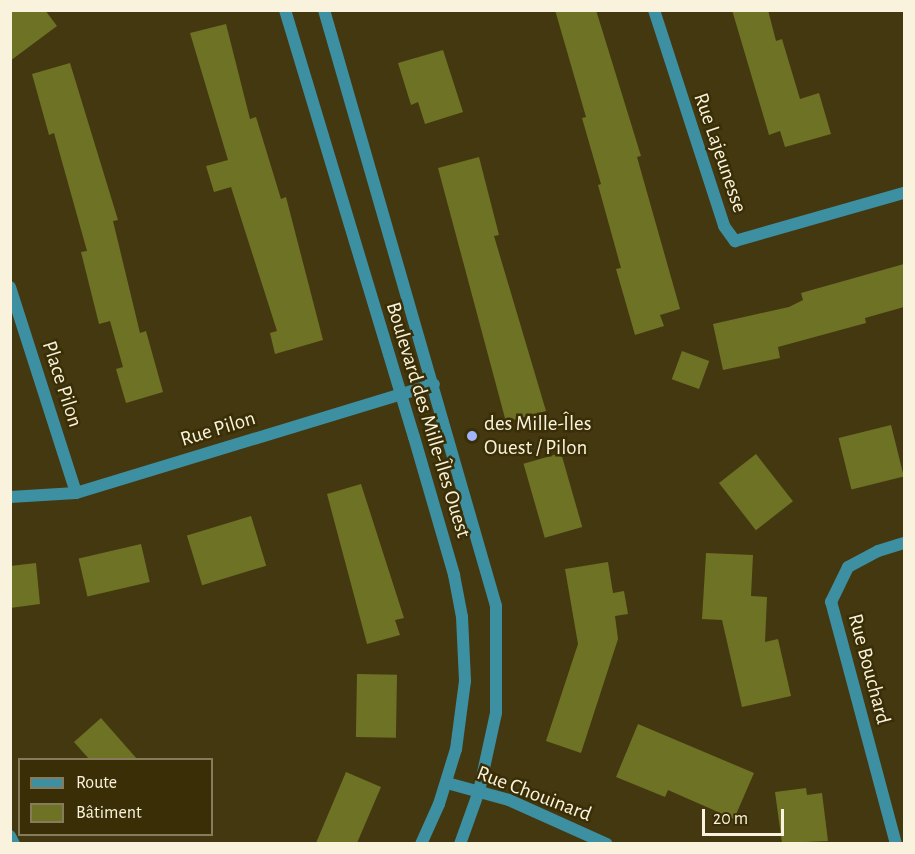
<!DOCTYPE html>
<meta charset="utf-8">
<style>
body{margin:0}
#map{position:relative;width:915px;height:854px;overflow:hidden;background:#443811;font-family:"Alegreya Sans",sans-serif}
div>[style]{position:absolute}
.building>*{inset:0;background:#6e7224;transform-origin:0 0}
.minor>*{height:12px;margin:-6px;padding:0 6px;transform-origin:6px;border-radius:6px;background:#3d90a1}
.tertiary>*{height:12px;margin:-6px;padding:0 6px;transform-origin:6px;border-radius:6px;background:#3d90a1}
.dots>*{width:16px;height:16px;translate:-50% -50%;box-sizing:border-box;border:3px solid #392e05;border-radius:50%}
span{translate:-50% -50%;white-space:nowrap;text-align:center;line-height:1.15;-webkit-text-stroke:5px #392e05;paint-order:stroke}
.street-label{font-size:21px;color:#f9f2dd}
.poi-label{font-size:21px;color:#f9f2dd}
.left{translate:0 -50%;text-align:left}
.frame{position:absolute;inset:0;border:12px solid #f9f2dd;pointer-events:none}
.legend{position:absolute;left:18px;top:758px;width:195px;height:78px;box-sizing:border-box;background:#392e05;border:2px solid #867c5b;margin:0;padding:8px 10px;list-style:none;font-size:18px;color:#f9f2dd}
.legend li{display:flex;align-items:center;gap:12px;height:30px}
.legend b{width:30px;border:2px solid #867c5b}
.scale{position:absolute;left:702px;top:809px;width:82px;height:27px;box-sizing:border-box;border:3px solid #f9f2dd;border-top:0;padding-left:8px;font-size:18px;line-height:21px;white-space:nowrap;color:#f9f2dd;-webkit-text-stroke:4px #392e05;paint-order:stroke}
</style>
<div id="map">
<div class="building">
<div style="clip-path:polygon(10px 10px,45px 10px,57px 26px,10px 61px)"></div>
<div style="clip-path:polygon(555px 10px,596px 10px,641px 156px,637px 157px,680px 309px,660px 315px,664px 326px,635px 335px,616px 269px,621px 268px,598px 185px,601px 184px,582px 118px,586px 117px)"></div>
<div style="clip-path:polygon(732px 10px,768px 10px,776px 41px,782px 39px,800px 99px,819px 93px,831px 134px,785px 147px,780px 131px,769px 135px)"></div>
<div style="clip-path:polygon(226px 24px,250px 119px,256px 117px,281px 199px,286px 197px,323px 340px,275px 354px,270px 333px,277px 331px,231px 187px,214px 192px,206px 166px,228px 160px,190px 33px)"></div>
<div style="clip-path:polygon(443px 50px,463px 112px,425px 124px,418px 102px,411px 105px,398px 63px)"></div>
<div style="clip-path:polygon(70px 63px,118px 220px,113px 221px,140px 333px,146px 331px,163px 392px,126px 403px,116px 369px,123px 367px,110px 321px,99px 324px,81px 252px,87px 251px,54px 133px,49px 135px,32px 74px)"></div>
<div style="clip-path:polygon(479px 157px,499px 235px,494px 236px,546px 411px,506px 422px,438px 168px)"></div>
<div style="clip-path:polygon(904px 264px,904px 307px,865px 318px,866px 323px,778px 347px,780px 358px,723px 370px,713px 324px,789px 307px,803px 300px,801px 293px)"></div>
<div style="left:682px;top:351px;width:29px;height:30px;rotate:20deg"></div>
<div style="left:891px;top:425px;width:53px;height:54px;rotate:76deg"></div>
<div style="left:561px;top:453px;width:77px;height:39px;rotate:74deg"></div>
<div style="left:756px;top:454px;width:60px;height:47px;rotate:52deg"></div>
<div style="clip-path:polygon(361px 484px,404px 618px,395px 620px,400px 635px,367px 644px,327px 494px)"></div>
<div style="left:251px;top:516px;width:52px;height:67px;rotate:73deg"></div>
<div style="left:141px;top:544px;width:39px;height:64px;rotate:77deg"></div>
<div style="clip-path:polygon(706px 553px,753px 555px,751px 596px,767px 597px,765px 642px,778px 639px,791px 696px,742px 707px,722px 620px,702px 619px)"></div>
<div style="clip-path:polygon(608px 562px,613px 593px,624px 591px,628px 614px,615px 616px,618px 639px,581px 753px,546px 741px,578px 644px,565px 569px)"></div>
<div style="clip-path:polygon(36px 563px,40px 604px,10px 608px,10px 566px)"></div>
<div style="left:357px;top:674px;width:40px;height:63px;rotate:1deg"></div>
<div style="clip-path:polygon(101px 718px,137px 759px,89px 759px,74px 742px)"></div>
<div style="clip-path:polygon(638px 724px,754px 773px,734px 819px,668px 790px,665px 797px,616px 777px)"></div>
<div style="clip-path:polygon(346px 772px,381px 787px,357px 843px,316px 843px)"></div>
<div style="clip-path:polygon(806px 788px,807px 795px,822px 793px,828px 841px,782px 843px,775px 792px)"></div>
</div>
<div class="minor">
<div style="left:654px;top:10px;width:227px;rotate:72deg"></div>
<div style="left:724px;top:226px;width:19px;rotate:54deg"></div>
<div style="left:735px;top:241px;width:176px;rotate:-15.9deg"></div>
<div style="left:10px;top:287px;width:216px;rotate:72.2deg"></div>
<div style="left:10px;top:497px;width:66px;rotate:-3.5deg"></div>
<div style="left:76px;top:493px;width:374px;rotate:-16.9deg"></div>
<div style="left:447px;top:783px;width:64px;rotate:15.3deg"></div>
<div style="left:509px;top:800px;width:107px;rotate:24.2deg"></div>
<div style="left:10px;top:836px;width:9px;rotate:63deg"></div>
<div style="left:896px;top:844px;width:251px;rotate:-105deg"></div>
<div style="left:831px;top:602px;width:39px;rotate:-64deg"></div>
<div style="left:848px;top:567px;width:34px;rotate:-28deg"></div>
<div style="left:878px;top:551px;width:27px;rotate:-17deg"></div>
</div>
<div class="tertiary">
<div style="left:285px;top:10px;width:446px;rotate:73.2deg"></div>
<div style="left:414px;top:437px;width:144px;rotate:73.8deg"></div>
<div style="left:454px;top:575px;width:43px;rotate:79.2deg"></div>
<div style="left:462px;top:617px;width:64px;rotate:87.3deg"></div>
<div style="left:465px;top:681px;width:69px;rotate:97.5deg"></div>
<div style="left:456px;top:749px;width:58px;rotate:107.2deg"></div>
<div style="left:439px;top:804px;width:44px;rotate:114.2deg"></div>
<div style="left:324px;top:10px;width:620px;rotate:73.9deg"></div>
<div style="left:496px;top:606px;width:107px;rotate:90deg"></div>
<div style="left:496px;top:713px;width:80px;rotate:102.3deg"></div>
<div style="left:479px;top:791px;width:56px;rotate:109.7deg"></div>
</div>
<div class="dots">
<div style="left:472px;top:436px;background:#a0b3fd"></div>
</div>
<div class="street-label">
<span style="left:720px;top:153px;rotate:71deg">Rue Lajeunesse</span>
<span style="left:62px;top:384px;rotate:72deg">Place Pilon</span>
<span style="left:428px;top:420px;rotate:73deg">Boulevard des Mille-Îles Ouest</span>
<span style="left:218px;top:429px;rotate:-17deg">Rue Pilon</span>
<span style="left:869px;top:669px;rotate:75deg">Rue Bouchard</span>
<span style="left:534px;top:794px;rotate:21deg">Rue Chouinard</span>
</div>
<div class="poi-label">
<span class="left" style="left:484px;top:436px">des Mille-Îles<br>Ouest / Pilon</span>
</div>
<div class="frame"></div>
<ul class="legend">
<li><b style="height:8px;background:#3d90a1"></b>Route</li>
<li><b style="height:16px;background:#6e7224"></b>Bâtiment</li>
</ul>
<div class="scale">20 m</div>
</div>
